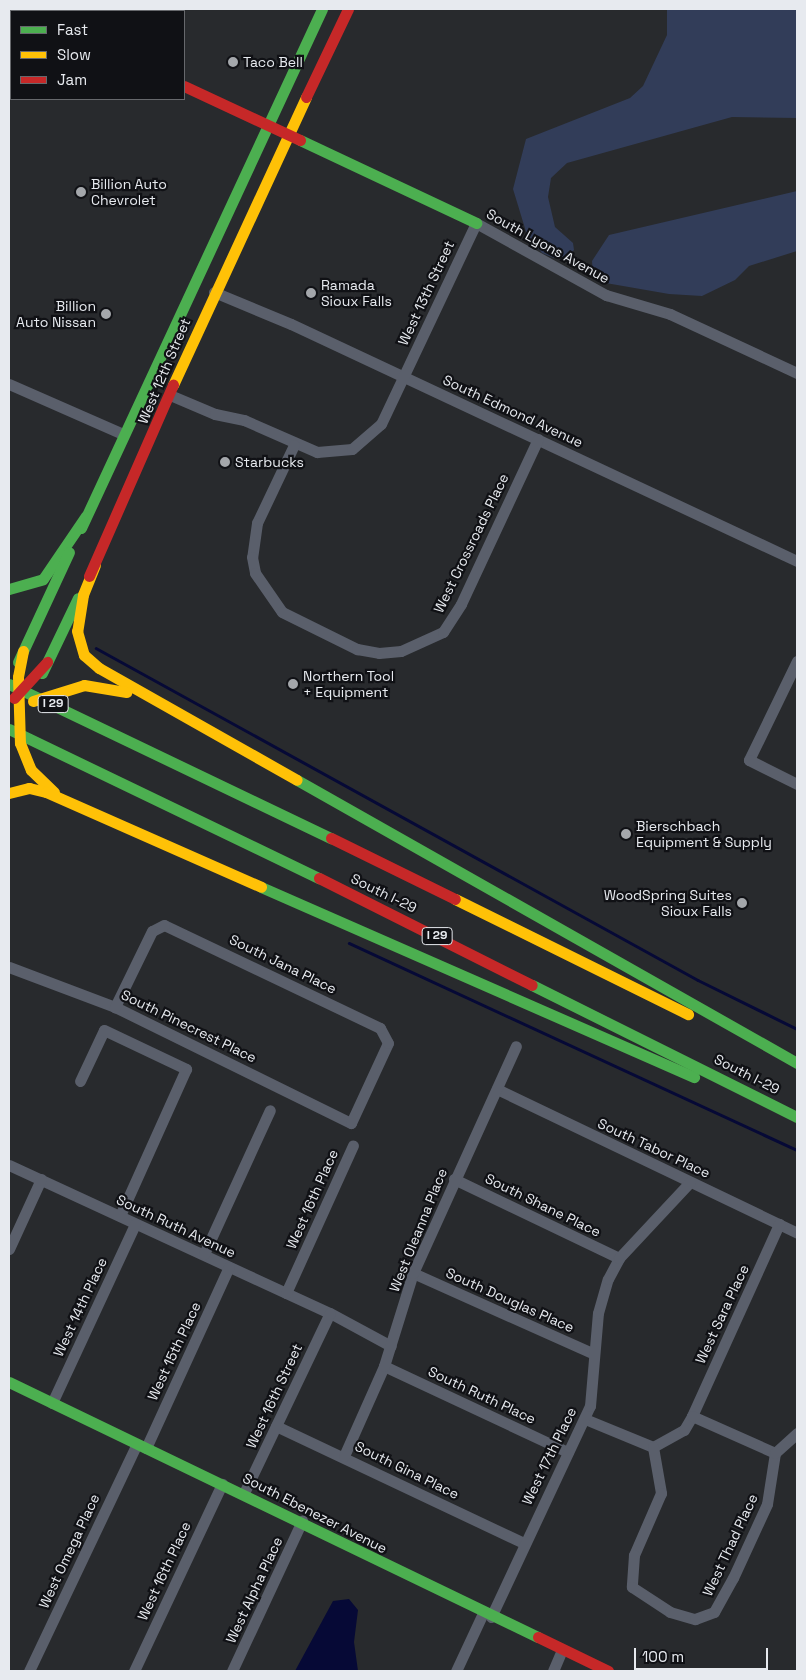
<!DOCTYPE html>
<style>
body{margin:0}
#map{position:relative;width:806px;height:1680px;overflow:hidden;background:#282a2d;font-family:"Space Grotesk",sans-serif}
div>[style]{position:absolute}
.green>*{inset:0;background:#323d59}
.water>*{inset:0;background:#060936}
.stream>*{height:2.5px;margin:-1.25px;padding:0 1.25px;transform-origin:1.25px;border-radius:1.25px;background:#060936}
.street>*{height:11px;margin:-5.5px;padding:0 5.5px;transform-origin:5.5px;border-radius:5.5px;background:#5a5f6b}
.fast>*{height:11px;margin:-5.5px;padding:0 5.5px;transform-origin:5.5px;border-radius:5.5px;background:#4caf50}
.slow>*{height:11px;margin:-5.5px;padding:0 5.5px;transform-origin:5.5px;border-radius:5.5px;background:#ffc107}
.jam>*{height:11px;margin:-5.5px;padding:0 5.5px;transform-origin:5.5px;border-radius:5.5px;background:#c62828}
.dots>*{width:14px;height:14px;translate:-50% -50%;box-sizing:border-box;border:2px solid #101115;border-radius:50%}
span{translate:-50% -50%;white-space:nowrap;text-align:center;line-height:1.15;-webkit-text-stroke:4.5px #101115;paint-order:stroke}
.shield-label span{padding:1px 4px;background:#101115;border:1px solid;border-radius:4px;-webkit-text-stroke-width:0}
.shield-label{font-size:12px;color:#e7eaef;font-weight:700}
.poi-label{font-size:14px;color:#e7eaef}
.left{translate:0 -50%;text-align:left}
.right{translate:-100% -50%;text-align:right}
.street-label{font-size:14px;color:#e7eaef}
.frame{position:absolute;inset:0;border:10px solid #e7eaef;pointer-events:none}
.legend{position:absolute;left:10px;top:10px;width:175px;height:90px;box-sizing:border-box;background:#101115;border:1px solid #66686c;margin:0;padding:6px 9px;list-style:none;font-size:15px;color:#e7eaef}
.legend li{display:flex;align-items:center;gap:10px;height:25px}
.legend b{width:25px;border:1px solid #66686c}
.scale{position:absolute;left:634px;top:1648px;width:134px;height:22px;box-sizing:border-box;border:2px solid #e7eaef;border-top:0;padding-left:6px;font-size:15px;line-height:18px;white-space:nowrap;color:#e7eaef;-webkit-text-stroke:4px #101115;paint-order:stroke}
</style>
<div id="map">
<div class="green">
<div style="clip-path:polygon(667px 9px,797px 9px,797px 118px,732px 117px,567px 163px,551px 178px,548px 197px,555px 227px,573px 243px,574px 250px,568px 256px,554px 258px,542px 253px,527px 235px,513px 189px,526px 139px,630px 98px,643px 86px,667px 35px)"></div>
<div style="clip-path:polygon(797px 191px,797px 251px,749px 266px,735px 280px,702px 296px,669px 294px,600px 282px,593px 275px,592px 261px,609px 235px)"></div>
</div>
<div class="water">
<div style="clip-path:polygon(349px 1599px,358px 1610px,354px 1642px,358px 1671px,295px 1671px,333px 1601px)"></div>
</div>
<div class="stream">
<div style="left:96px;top:648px;width:687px;rotate:28.88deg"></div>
<div style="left:698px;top:980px;width:110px;rotate:26.3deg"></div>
<div style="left:349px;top:943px;width:494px;rotate:24.8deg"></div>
</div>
<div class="street">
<div style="left:214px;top:292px;width:83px;rotate:22.6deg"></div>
<div style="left:291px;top:324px;width:559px;rotate:25.1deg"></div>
<div style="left:9px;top:384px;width:124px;rotate:23.7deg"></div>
<div style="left:170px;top:395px;width:49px;rotate:22.9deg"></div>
<div style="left:215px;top:414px;width:30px;rotate:12deg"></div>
<div style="left:244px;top:420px;width:80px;rotate:23.7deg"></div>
<div style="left:317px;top:452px;width:35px;rotate:-5deg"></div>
<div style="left:352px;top:449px;width:38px;rotate:-41deg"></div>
<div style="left:381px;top:424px;width:222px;rotate:-64.7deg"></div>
<div style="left:476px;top:223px;width:149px;rotate:29deg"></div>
<div style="left:606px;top:295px;width:67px;rotate:16.5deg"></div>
<div style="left:670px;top:314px;width:140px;rotate:24.9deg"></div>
<div style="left:294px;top:445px;width:86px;rotate:115.4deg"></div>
<div style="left:257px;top:523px;width:34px;rotate:98deg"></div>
<div style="left:252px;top:557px;width:16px;rotate:79deg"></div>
<div style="left:255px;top:573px;width:47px;rotate:55.3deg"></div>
<div style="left:282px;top:612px;width:84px;rotate:26.3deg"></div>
<div style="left:357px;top:649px;width:22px;rotate:10deg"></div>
<div style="left:379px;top:653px;width:22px;rotate:-5deg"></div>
<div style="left:401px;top:651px;width:46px;rotate:-24.3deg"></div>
<div style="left:443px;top:632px;width:33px;rotate:-57deg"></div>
<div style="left:461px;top:604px;width:182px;rotate:-65deg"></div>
<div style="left:797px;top:661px;width:110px;rotate:115.9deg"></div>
<div style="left:749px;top:760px;width:54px;rotate:26.6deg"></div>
<div style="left:9px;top:967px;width:113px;rotate:20.7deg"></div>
<div style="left:115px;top:1007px;width:263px;rotate:26.2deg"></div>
<div style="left:351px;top:1123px;width:88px;rotate:-65.2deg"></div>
<div style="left:388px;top:1043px;width:17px;rotate:-118deg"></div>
<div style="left:380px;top:1028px;width:239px;rotate:-154.5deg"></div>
<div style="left:164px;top:925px;width:13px;rotate:153deg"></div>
<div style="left:152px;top:931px;width:85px;rotate:116deg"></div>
<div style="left:80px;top:1081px;width:56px;rotate:-64.8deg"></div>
<div style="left:104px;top:1030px;width:91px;rotate:25.4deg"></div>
<div style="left:186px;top:1069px;width:161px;rotate:114.2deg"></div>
<div style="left:497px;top:1089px;width:333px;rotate:25.6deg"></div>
<div style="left:9px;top:1165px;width:353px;rotate:24.8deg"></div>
<div style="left:330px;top:1313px;width:69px;rotate:28.4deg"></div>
<div style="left:454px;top:1179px;width:183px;rotate:25.6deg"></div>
<div style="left:9px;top:1249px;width:77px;rotate:-65.4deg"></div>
<div style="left:204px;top:1254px;width:158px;rotate:-65.4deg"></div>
<div style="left:413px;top:1273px;width:198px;rotate:24.1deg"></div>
<div style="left:286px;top:1293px;width:162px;rotate:-65.6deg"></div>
<div style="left:384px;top:1366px;width:203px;rotate:25.1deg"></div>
<div style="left:52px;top:1403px;width:197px;rotate:-65.1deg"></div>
<div style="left:692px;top:1416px;width:211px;rotate:-65.6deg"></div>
<div style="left:585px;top:1419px;width:74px;rotate:22.4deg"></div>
<div style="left:653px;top:1447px;width:35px;rotate:-29deg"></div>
<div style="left:684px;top:1430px;width:16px;rotate:-60deg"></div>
<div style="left:692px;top:1416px;width:91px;rotate:24deg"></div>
<div style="left:276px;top:1426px;width:274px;rotate:25.3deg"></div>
<div style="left:653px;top:1447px;width:47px;rotate:80.1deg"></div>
<div style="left:661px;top:1493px;width:68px;rotate:113.5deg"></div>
<div style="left:634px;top:1555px;width:32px;rotate:94deg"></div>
<div style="left:632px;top:1587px;width:45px;rotate:33.3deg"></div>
<div style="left:670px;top:1612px;width:26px;rotate:16deg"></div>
<div style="left:695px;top:1619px;width:20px;rotate:-20deg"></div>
<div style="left:714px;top:1612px;width:39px;rotate:-61deg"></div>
<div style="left:733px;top:1578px;width:81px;rotate:-65.3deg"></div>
<div style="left:767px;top:1504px;width:52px;rotate:-81.1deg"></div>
<div style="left:775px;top:1453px;width:30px;rotate:-42deg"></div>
<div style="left:146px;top:1448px;width:199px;rotate:-65.4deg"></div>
<div style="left:344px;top:1456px;width:98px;rotate:-66deg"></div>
<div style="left:384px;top:1366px;width:97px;rotate:-72.7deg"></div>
<div style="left:413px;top:1273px;width:249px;rotate:-65.6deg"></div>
<div style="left:244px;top:1493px;width:199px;rotate:-64.5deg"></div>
<div style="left:491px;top:1617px;width:233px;rotate:-64.9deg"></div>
<div style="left:590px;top:1406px;width:93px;rotate:-85.1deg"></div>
<div style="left:598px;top:1313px;width:35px;rotate:-74deg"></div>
<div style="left:608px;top:1279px;width:24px;rotate:-62deg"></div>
<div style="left:619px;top:1258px;width:104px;rotate:-46.9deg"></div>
<div style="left:29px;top:1671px;width:251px;rotate:-64.6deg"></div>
<div style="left:134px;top:1671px;width:207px;rotate:-64.8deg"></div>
<div style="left:232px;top:1671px;width:166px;rotate:-65deg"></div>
<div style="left:456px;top:1671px;width:64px;rotate:-65deg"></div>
<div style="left:553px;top:1671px;width:23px;rotate:-67deg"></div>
</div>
<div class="fast">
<div style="left:300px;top:140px;width:195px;rotate:25.2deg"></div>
<div style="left:81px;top:528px;width:572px;rotate:-65.09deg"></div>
<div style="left:9px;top:589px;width:35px;rotate:-16deg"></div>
<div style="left:43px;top:579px;width:76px;rotate:-55.7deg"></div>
<div style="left:18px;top:662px;width:121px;rotate:-65.1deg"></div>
<div style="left:42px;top:673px;width:83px;rotate:-64.4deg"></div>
<div style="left:9px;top:684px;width:357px;rotate:25.6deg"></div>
<div style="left:9px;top:729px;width:344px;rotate:25.7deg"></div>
<div style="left:297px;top:780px;width:575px;rotate:29.51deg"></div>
<div style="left:261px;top:887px;width:473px;rotate:23.7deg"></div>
<div style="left:532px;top:985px;width:296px;rotate:26.5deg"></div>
<div style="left:9px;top:1382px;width:587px;rotate:25.74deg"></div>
</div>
<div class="slow">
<div style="left:173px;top:385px;width:317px;rotate:-65.2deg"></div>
<div style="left:95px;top:565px;width:32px;rotate:112deg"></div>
<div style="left:83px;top:595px;width:36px;rotate:99deg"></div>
<div style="left:77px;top:631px;width:25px;rotate:74deg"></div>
<div style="left:84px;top:655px;width:20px;rotate:41deg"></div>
<div style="left:99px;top:668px;width:227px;rotate:29.5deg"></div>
<div style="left:23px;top:651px;width:26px;rotate:101deg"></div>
<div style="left:18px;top:677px;width:66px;rotate:88.3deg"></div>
<div style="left:20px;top:743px;width:29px;rotate:68deg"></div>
<div style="left:31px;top:770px;width:32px;rotate:44deg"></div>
<div style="left:33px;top:701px;width:53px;rotate:-17.4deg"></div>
<div style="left:84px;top:685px;width:43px;rotate:9.5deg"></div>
<div style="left:9px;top:793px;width:21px;rotate:-14deg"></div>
<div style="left:29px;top:788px;width:17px;rotate:13deg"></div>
<div style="left:46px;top:792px;width:235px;rotate:23.8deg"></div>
<div style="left:455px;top:899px;width:260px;rotate:26.3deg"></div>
</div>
<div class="jam">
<div style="left:13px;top:9px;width:5px;rotate:22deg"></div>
<div style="left:184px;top:86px;width:128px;rotate:25deg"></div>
<div style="left:306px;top:97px;width:98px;rotate:-64.5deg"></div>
<div style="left:89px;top:576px;width:209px;rotate:-66.3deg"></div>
<div style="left:14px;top:698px;width:49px;rotate:-47.5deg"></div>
<div style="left:331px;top:838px;width:138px;rotate:26.2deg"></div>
<div style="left:319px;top:878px;width:238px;rotate:26.7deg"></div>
<div style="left:538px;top:1637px;width:78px;rotate:25.9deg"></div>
</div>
<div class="dots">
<div style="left:233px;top:62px;background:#a4a7ab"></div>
<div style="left:81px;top:192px;background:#a4a7ab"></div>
<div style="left:311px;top:293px;background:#a4a7ab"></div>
<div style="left:106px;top:314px;background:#a4a7ab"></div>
<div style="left:225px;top:462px;background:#a4a7ab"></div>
<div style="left:293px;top:684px;background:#a4a7ab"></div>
<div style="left:626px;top:834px;background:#a4a7ab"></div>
<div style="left:742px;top:903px;background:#a4a7ab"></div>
</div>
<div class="shield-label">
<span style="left:53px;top:704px">I 29</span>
<span style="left:437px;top:936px">I 29</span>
</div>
<div class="poi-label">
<span class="left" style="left:243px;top:62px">Taco Bell</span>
<span class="left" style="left:91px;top:192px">Billion Auto<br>Chevrolet</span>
<span class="left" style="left:321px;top:293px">Ramada<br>Sioux Falls</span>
<span class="right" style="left:96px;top:314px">Billion<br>Auto Nissan</span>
<span class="left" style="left:235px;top:462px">Starbucks</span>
<span class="left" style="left:303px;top:684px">Northern Tool<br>+ Equipment</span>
<span class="left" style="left:636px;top:834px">Bierschbach<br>Equipment &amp; Supply</span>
<span class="right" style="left:732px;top:903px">WoodSpring Suites<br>Sioux Falls</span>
</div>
<div class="street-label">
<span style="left:548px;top:246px;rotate:29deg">South Lyons Avenue</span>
<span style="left:426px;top:293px;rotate:-65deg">West 13th Street</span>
<span style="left:164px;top:371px;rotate:-67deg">West 12th Street</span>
<span style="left:513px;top:411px;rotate:25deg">South Edmond Avenue</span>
<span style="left:471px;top:543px;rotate:-64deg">West Crossroads Place</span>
<span style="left:384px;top:893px;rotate:26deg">South I-29</span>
<span style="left:283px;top:964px;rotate:26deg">South Jana Place</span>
<span style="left:189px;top:1026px;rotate:26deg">South Pinecrest Place</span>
<span style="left:747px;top:1074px;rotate:27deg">South I-29</span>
<span style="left:654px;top:1148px;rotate:25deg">South Tabor Place</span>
<span style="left:312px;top:1199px;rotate:-66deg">West 16th Place</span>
<span style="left:543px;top:1205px;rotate:26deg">South Shane Place</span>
<span style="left:176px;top:1226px;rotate:25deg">South Ruth Avenue</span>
<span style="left:418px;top:1230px;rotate:-68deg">West Oleanna Place</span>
<span style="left:510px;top:1300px;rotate:24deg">South Douglas Place</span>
<span style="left:80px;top:1307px;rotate:-65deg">West 14th Place</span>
<span style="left:722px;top:1314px;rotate:-65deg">West Sara Place</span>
<span style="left:174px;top:1351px;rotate:-65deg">West 15th Place</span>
<span style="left:482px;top:1395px;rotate:25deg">South Ruth Place</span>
<span style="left:274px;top:1396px;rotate:-65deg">West 16th Street</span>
<span style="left:549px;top:1456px;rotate:-64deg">West 17th Place</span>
<span style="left:407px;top:1470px;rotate:26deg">South Gina Place</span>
<span style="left:315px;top:1513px;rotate:27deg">South Ebenezer Avenue</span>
<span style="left:730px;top:1545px;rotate:-65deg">West Thad Place</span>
<span style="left:69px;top:1551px;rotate:-65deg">West Omega Place</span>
<span style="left:164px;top:1571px;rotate:-65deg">West 16th Place</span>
<span style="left:254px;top:1590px;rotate:-65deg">West Alpha Place</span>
</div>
<div class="frame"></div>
<ul class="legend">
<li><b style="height:6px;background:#4caf50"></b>Fast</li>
<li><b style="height:6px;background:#ffc107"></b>Slow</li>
<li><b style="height:6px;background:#c62828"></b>Jam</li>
</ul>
<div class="scale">100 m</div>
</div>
